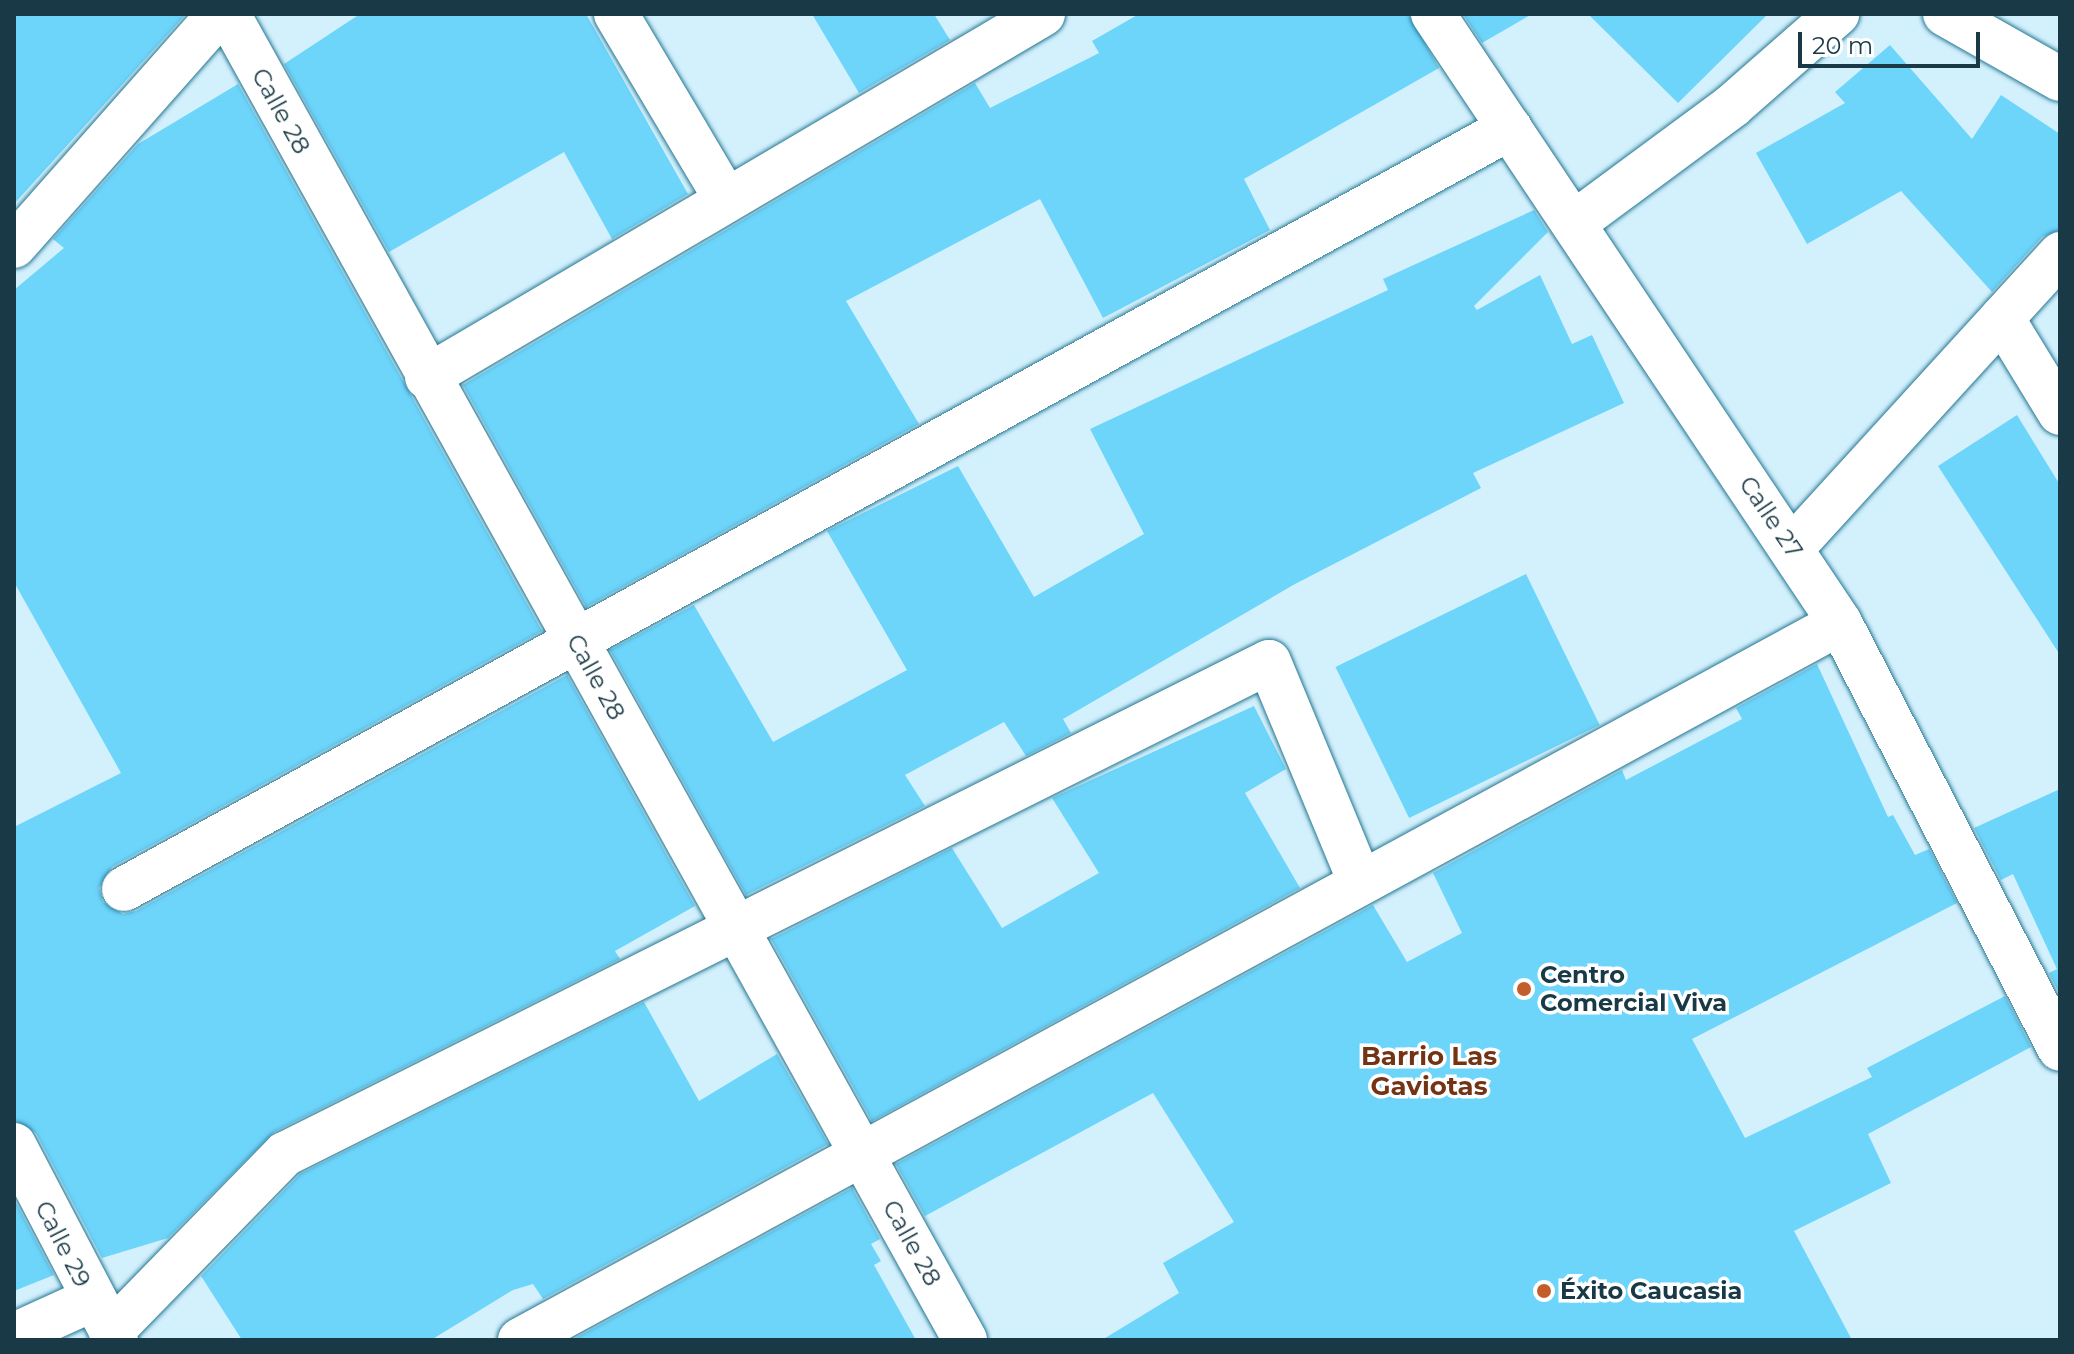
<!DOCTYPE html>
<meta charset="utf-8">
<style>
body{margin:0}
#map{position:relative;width:2074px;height:1354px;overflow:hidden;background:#d3f1fd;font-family:Montserrat,sans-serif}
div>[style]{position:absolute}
.building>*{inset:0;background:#6dd4fa;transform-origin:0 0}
.roads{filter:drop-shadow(0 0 2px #247793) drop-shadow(0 0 2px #247793)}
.street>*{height:44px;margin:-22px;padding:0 22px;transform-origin:22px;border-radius:22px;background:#fff}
.dots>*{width:22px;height:22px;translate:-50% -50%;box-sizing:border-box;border:4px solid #fff;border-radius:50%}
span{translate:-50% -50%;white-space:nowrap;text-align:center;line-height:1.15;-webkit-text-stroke:7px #fff;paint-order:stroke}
.street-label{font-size:24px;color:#183945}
.poi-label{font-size:24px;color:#183945;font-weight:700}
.left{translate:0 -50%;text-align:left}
.neighbourhood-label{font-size:26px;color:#743413;font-weight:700}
.frame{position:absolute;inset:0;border:16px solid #183945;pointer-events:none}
.scale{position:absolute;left:1798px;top:32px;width:182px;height:36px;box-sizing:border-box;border:4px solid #183945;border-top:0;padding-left:10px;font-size:24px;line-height:28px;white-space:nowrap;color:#183945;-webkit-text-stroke:6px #fff;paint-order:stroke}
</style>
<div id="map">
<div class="building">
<div style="clip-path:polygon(14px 14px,186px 14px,14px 204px)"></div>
<div style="clip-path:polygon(360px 14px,586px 14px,688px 194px,612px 239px,564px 152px,389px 252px,284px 64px)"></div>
<div style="clip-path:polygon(812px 14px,934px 14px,950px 40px,859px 93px)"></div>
<div style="clip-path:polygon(1139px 14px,1408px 14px,1439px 68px,1244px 179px,1270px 230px,1103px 318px,1040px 199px,846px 301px,919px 424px,586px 607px,463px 385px,975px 83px,990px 108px,1099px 53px,1092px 41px)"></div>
<div style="clip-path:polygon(1463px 14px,1532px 14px,1482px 43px)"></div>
<div style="clip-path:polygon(1588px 14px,1768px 14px,1678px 103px)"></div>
<div style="clip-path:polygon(1890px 45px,1972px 139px,2001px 95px,2060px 134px,2060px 230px,2042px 237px,1992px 292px,1901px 191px,1807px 244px,1756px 153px,1845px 103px,1835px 92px)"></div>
<div style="clip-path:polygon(238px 84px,542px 631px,112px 867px,99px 888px,103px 902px,123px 914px,136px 911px,567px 675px,695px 906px,615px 951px,620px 959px,274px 1132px,168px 1238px,102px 1258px,36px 1133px,14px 1120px,14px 827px,121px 773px,14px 582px,14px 290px,64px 248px,53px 239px,138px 144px)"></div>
<div style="clip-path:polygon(1534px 210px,1548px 232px,1474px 306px,1477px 310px,1540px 275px,1572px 344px,1592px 335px,1624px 403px,1473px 473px,1481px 488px,1295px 584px,1063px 719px,1071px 733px,1026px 756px,1004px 722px,905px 775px,925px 806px,746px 895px,610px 650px,694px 605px,773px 742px,907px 670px,827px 531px,958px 466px,1034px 597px,1144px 534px,1090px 429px,1388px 290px,1383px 279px)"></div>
<div style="clip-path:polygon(2017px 415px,2060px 485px,2060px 655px,1938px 466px)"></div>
<div style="left:1526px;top:574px;width:168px;height:212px;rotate:64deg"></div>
<div style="clip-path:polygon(1817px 664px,1888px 817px,1893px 815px,1915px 855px,1929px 849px,1957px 903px,1692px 1039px,1745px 1138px,1872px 1077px,1867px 1068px,2005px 996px,2031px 1047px,1868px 1134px,1891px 1183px,1794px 1231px,1852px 1340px,1102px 1340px,1179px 1293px,1163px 1263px,1234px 1222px,1153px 1093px,925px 1216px,896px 1164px,1373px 905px,1407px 962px,1462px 933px,1433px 873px,1622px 770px,1626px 780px,1742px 719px,1736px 708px)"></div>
<div style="clip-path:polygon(1254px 706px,1286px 769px,1245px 793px,1300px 888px,872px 1121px,771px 939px,952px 848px,1002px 928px,1099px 873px,1052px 798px)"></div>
<div style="clip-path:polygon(2060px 789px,2060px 995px,2049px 973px,2057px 969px,2013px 874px,2001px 880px,1974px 828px)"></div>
<div style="clip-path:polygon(644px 1002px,699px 1101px,777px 1054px,828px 1144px,543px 1299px,533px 1284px,513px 1290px,431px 1340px,242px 1340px,201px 1276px,300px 1174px)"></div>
<div style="clip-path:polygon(852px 1188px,880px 1239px,871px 1244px,881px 1261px,874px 1265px,916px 1340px,572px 1340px)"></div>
<div style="clip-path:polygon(14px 1199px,54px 1275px,14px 1291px)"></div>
</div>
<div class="roads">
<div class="street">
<div style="left:228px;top:14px;width:1517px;rotate:60.93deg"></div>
<div style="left:616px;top:14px;width:215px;rotate:59.3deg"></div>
<div style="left:1433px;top:14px;width:732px;rotate:56.24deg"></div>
<div style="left:1840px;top:623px;width:479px;rotate:62.7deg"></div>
<div style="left:1945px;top:14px;width:132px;rotate:29.5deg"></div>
<div style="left:1574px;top:223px;width:197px;rotate:-36.5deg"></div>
<div style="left:1732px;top:106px;width:140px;rotate:-41.2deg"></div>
<div style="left:14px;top:246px;width:310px;rotate:-48.5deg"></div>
<div style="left:2002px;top:318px;width:111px;rotate:58.6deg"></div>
<div style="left:427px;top:377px;width:715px;rotate:-30.51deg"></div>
<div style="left:1792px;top:548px;width:398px;rotate:-47.6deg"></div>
<div style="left:124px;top:889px;width:1581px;rotate:-28.77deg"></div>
<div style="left:14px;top:1145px;width:220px;rotate:62.4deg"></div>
<div style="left:111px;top:1332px;width:249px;rotate:-45.7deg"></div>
<div style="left:285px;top:1154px;width:1100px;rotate:-26.57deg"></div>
<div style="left:1269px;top:662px;width:238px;rotate:67.5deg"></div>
<div style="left:14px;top:1335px;width:85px;rotate:-24.4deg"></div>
<div style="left:520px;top:1340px;width:1502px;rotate:-28.51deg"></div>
</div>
</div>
<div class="dots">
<div style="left:1524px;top:989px;background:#c35e2b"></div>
<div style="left:1544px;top:1291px;background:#c35e2b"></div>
</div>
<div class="street-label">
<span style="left:281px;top:111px;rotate:61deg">Calle 28</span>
<span style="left:1771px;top:517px;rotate:56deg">Calle 27</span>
<span style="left:596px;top:677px;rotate:61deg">Calle 28</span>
<span style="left:912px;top:1243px;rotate:61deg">Calle 28</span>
<span style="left:63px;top:1244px;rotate:63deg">Calle 29</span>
</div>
<div class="poi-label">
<span class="left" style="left:1540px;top:989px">Centro<br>Comercial Viva</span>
<span class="left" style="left:1560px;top:1291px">Éxito Caucasia</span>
</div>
<div class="neighbourhood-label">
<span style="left:1429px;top:1072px">Barrio Las<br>Gaviotas</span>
</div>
<div class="frame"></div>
<div class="scale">20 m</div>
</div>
